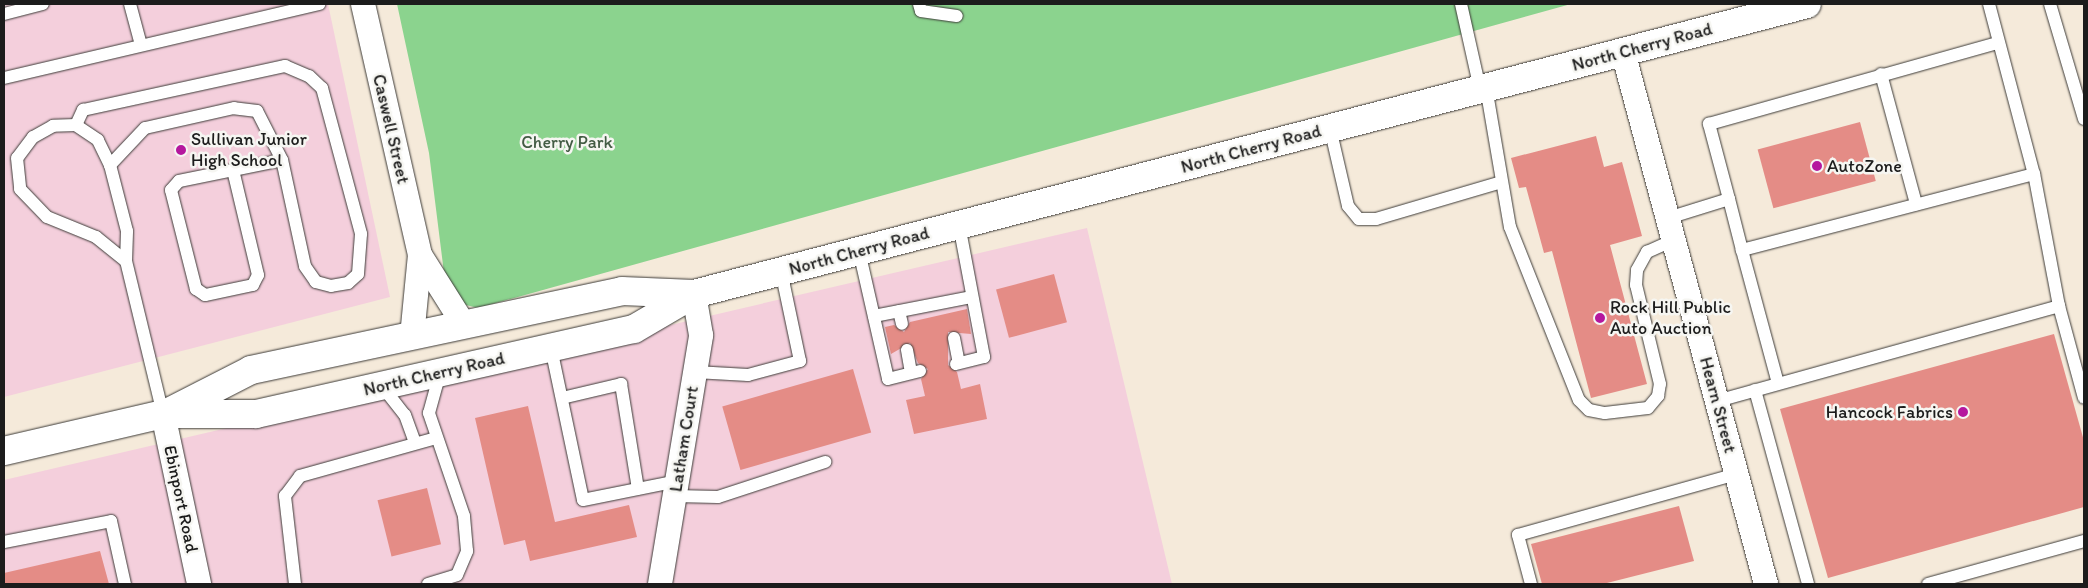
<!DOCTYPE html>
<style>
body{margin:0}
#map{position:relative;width:2088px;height:588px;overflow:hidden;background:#f5eada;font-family:Itim,sans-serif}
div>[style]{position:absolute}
.built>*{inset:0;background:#f4cfdc}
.green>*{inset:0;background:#8bd38e}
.building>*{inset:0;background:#e48c86;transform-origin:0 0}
.roads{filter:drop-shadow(0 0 1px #3d3b38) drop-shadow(0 0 1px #3d3b38)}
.service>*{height:12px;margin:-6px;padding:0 6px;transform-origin:6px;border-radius:6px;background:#fff}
.minor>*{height:24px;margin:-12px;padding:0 12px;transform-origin:12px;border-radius:12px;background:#fff}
.primary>*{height:28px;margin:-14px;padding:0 14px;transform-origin:14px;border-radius:14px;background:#fff}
.dots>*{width:14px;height:14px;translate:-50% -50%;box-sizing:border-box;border:2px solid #f6f6f2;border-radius:50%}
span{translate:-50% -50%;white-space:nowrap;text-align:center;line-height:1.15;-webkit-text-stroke:5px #f6f6f2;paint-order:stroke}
.street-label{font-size:18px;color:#1c1c1c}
.poi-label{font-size:18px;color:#1c1c1c}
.left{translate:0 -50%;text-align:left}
.right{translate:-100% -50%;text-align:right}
.park-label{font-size:18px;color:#435c44}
.frame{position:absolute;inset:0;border:5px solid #1c1c1c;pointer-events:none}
</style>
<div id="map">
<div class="built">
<div style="clip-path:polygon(4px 4px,328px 4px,390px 297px,4px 397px)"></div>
<div style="clip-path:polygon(1087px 228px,1172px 584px,4px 584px,4px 480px)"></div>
</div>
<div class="green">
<div style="clip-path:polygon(397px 4px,1571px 4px,478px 308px,462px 304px,444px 273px,429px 153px)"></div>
</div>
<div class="building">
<div style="left:1860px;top:122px;width:61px;height:106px;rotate:75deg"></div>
<div style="clip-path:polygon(1596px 136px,1604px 167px,1622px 162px,1642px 236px,1610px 245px,1647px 384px,1591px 398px,1552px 251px,1544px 253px,1526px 187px,1519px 188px,1511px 158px)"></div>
<div style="left:1054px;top:274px;width:50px;height:60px;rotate:75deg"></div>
<div style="clip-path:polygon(967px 309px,971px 334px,948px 332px,948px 365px,957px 372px,961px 389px,980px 384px,987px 419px,914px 434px,906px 400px,925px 396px,921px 379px,928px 369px,918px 363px,910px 343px,891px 354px,885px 327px,894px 325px,904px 332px,910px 322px)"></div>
<div style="clip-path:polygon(2054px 334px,2084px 441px,2084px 507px,1828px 578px,1780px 409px)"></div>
<div style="left:853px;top:369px;width:66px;height:136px;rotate:74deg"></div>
<div style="clip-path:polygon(528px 406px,555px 522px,629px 505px,637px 537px,530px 561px,525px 540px,504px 545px,475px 418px)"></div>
<div style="left:427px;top:488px;width:58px;height:51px;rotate:76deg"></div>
<div style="clip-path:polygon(1679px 506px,1694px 561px,1603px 584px,1542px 584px,1531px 544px)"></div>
<div style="clip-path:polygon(100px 551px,109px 584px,4px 584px,4px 573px)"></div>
</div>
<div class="roads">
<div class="service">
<div style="left:130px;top:4px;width:42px;rotate:75deg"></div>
<div style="left:919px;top:4px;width:7px;rotate:74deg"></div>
<div style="left:921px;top:11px;width:36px;rotate:8deg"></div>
<div style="left:1461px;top:4px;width:87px;rotate:77.4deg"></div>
<div style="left:1989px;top:4px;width:176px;rotate:75.2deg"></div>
<div style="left:2050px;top:4px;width:120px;rotate:73.5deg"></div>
<div style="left:4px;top:14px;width:40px;rotate:-14.4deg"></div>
<div style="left:1881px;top:74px;width:135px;rotate:74.9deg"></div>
<div style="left:4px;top:78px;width:324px;rotate:-13.2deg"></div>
<div style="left:1486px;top:87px;width:142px;rotate:80.3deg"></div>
<div style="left:1510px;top:227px;width:186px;rotate:68.3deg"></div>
<div style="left:1579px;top:400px;width:14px;rotate:45deg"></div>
<div style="left:1589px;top:410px;width:16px;rotate:11deg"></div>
<div style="left:1605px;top:413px;width:43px;rotate:-6.6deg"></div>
<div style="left:1648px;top:408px;width:16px;rotate:-50deg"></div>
<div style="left:1658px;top:396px;width:12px;rotate:-81deg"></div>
<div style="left:1660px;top:384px;width:102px;rotate:-103.6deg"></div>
<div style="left:1636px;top:285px;width:15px;rotate:-86deg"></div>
<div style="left:1637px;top:270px;width:21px;rotate:-61deg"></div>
<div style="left:1647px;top:252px;width:30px;rotate:-24deg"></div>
<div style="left:76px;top:125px;width:17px;rotate:-65deg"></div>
<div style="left:83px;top:110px;width:207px;rotate:-12.3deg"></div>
<div style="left:285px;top:66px;width:26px;rotate:23deg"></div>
<div style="left:309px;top:76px;width:18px;rotate:43deg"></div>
<div style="left:322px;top:88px;width:151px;rotate:75deg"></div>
<div style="left:361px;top:234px;width:40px;rotate:94.3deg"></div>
<div style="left:358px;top:274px;width:13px;rotate:138deg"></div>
<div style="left:348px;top:283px;width:17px;rotate:170deg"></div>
<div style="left:331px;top:286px;width:16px;rotate:-165deg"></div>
<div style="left:316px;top:282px;width:19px;rotate:-125deg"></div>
<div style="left:305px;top:266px;width:108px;rotate:-102.2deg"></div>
<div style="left:282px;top:160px;width:55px;rotate:-117deg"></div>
<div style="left:257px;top:111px;width:23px;rotate:-173deg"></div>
<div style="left:234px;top:108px;width:91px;rotate:167.3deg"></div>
<div style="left:145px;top:128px;width:51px;rotate:133.4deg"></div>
<div style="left:1330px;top:128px;width:80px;rotate:77deg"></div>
<div style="left:1348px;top:206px;width:17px;rotate:50deg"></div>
<div style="left:1359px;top:219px;width:17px"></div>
<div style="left:1376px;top:219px;width:131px;rotate:-16.4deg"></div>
<div style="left:233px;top:170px;width:108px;rotate:76.6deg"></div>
<div style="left:258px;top:275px;width:11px;rotate:117deg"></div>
<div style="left:253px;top:285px;width:49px;rotate:168.2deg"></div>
<div style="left:205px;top:295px;width:11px;rotate:-146deg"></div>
<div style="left:196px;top:289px;width:102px;rotate:-104.2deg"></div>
<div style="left:171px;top:190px;width:12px;rotate:-48deg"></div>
<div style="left:179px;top:181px;width:105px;rotate:-11.5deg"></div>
<div style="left:1729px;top:199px;width:53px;rotate:75.7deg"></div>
<div style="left:1668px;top:218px;width:64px;rotate:-17.3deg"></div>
<div style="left:1729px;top:199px;width:78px;rotate:-104.9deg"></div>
<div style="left:1709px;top:124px;width:299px;rotate:-15.7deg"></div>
<div style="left:859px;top:251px;width:131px;rotate:77.2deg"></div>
<div style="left:888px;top:379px;width:33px;rotate:-14deg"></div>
<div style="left:126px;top:261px;width:30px;rotate:-88deg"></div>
<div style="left:127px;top:231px;width:68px;rotate:-104.4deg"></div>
<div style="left:110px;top:165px;width:28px;rotate:-116deg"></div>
<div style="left:98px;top:140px;width:27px;rotate:-146deg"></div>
<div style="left:76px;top:125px;width:23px;rotate:178deg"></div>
<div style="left:53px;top:126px;width:23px;rotate:151deg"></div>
<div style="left:33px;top:137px;width:26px;rotate:127deg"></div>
<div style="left:17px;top:158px;width:31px;rotate:84deg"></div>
<div style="left:20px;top:189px;width:39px;rotate:46deg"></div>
<div style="left:47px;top:217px;width:53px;rotate:22.2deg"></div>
<div style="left:96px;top:237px;width:38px;rotate:39deg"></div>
<div style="left:126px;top:261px;width:157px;rotate:76.4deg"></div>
<div style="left:2059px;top:306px;width:95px;rotate:74.8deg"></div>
<div style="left:899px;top:311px;width:13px;rotate:77deg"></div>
<div style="left:874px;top:316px;width:100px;rotate:-11deg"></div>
<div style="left:954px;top:338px;width:25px;rotate:79deg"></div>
<div style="left:551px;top:348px;width:155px;rotate:78.1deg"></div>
<div style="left:583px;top:500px;width:96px;rotate:-11.4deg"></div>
<div style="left:907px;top:350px;width:23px;rotate:80deg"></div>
<div style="left:956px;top:364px;width:29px;rotate:-14deg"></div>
<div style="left:984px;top:357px;width:134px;rotate:-100.7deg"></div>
<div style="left:695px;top:372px;width:53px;rotate:3.2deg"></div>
<div style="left:748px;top:375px;width:54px;rotate:-15.1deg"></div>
<div style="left:800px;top:361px;width:92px;rotate:-101.9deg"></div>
<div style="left:382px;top:386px;width:37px;rotate:52deg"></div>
<div style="left:405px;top:415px;width:30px;rotate:70deg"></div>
<div style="left:1755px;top:390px;width:201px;rotate:74.7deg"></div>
<div style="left:562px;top:398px;width:61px;rotate:-13.3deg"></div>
<div style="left:621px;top:384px;width:106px;rotate:80.8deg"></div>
<div style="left:1717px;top:401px;width:355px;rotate:-15.5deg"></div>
<div style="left:2059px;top:306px;width:134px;rotate:-100.7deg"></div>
<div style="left:2034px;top:174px;width:302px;rotate:165.4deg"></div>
<div style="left:1742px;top:250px;width:138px;rotate:74.9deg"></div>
<div style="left:675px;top:496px;width:43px;rotate:1.3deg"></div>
<div style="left:718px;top:497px;width:113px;rotate:-18.1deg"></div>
<div style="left:4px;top:542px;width:109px;rotate:-11.1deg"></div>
<div style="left:111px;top:521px;width:65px;rotate:77.5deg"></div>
<div style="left:295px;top:584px;width:89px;rotate:-96.5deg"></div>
<div style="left:285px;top:496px;width:25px;rotate:-53deg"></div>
<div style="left:300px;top:476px;width:141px;rotate:-15.6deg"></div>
<div style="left:428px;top:584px;width:30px;rotate:-17deg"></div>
<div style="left:457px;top:575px;width:26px;rotate:-67deg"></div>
<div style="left:467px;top:551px;width:35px;rotate:-95deg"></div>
<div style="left:464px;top:516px;width:109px;rotate:-108.8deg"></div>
<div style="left:429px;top:413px;width:41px;rotate:-74.6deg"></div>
<div style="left:1531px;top:584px;width:51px;rotate:-104.9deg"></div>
<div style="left:1518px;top:535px;width:227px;rotate:-15.6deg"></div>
<div style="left:1928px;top:584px;width:162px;rotate:-15.4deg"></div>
</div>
<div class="minor">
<div style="left:363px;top:4px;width:257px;rotate:77.2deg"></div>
<div style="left:420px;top:255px;width:81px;rotate:95.6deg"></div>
<div style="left:1623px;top:52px;width:551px;rotate:74.95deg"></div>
<div style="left:420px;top:255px;width:83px;rotate:57.8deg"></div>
<div style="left:163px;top:414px;width:174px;rotate:78deg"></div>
<div style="left:660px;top:584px;width:252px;rotate:-80.6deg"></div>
<div style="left:701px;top:335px;width:42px;rotate:-99.7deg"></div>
</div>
<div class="primary">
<div style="left:169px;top:412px;width:92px;rotate:-27.1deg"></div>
<div style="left:251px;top:370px;width:379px;rotate:-12deg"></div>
<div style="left:622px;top:291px;width:72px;rotate:2.4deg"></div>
<div style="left:4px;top:451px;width:163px;rotate:-13.1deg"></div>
<div style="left:163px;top:414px;width:93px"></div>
<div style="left:256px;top:414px;width:387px;rotate:-12.7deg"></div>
<div style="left:634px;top:329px;width:69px;rotate:-30.3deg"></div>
<div style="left:694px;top:294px;width:1150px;rotate:-14.6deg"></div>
</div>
</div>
<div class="dots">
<div style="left:181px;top:150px;background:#b5179e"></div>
<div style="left:1817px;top:166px;background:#b5179e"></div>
<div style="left:1600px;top:318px;background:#b5179e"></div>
<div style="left:1963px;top:412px;background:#b5179e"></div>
</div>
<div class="street-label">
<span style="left:1642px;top:47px;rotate:-15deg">North Cherry Road</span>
<span style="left:391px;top:129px;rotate:77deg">Caswell Street</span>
<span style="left:1251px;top:149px;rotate:-15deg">North Cherry Road</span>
<span style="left:859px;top:251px;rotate:-15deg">North Cherry Road</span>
<span style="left:434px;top:374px;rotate:-13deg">North Cherry Road</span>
<span style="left:1718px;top:405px;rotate:75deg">Hearn Street</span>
<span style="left:684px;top:439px;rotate:-81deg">Latham Court</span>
<span style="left:181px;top:499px;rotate:78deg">Ebinport Road</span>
</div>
<div class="poi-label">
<span class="left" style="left:191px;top:150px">Sullivan Junior<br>High School</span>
<span class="left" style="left:1827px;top:166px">AutoZone</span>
<span class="left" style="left:1610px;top:318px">Rock Hill Public<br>Auto Auction</span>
<span class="right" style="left:1953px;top:412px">Hancock Fabrics</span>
</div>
<div class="park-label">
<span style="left:567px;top:142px">Cherry Park</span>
</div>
<div class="frame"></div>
</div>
